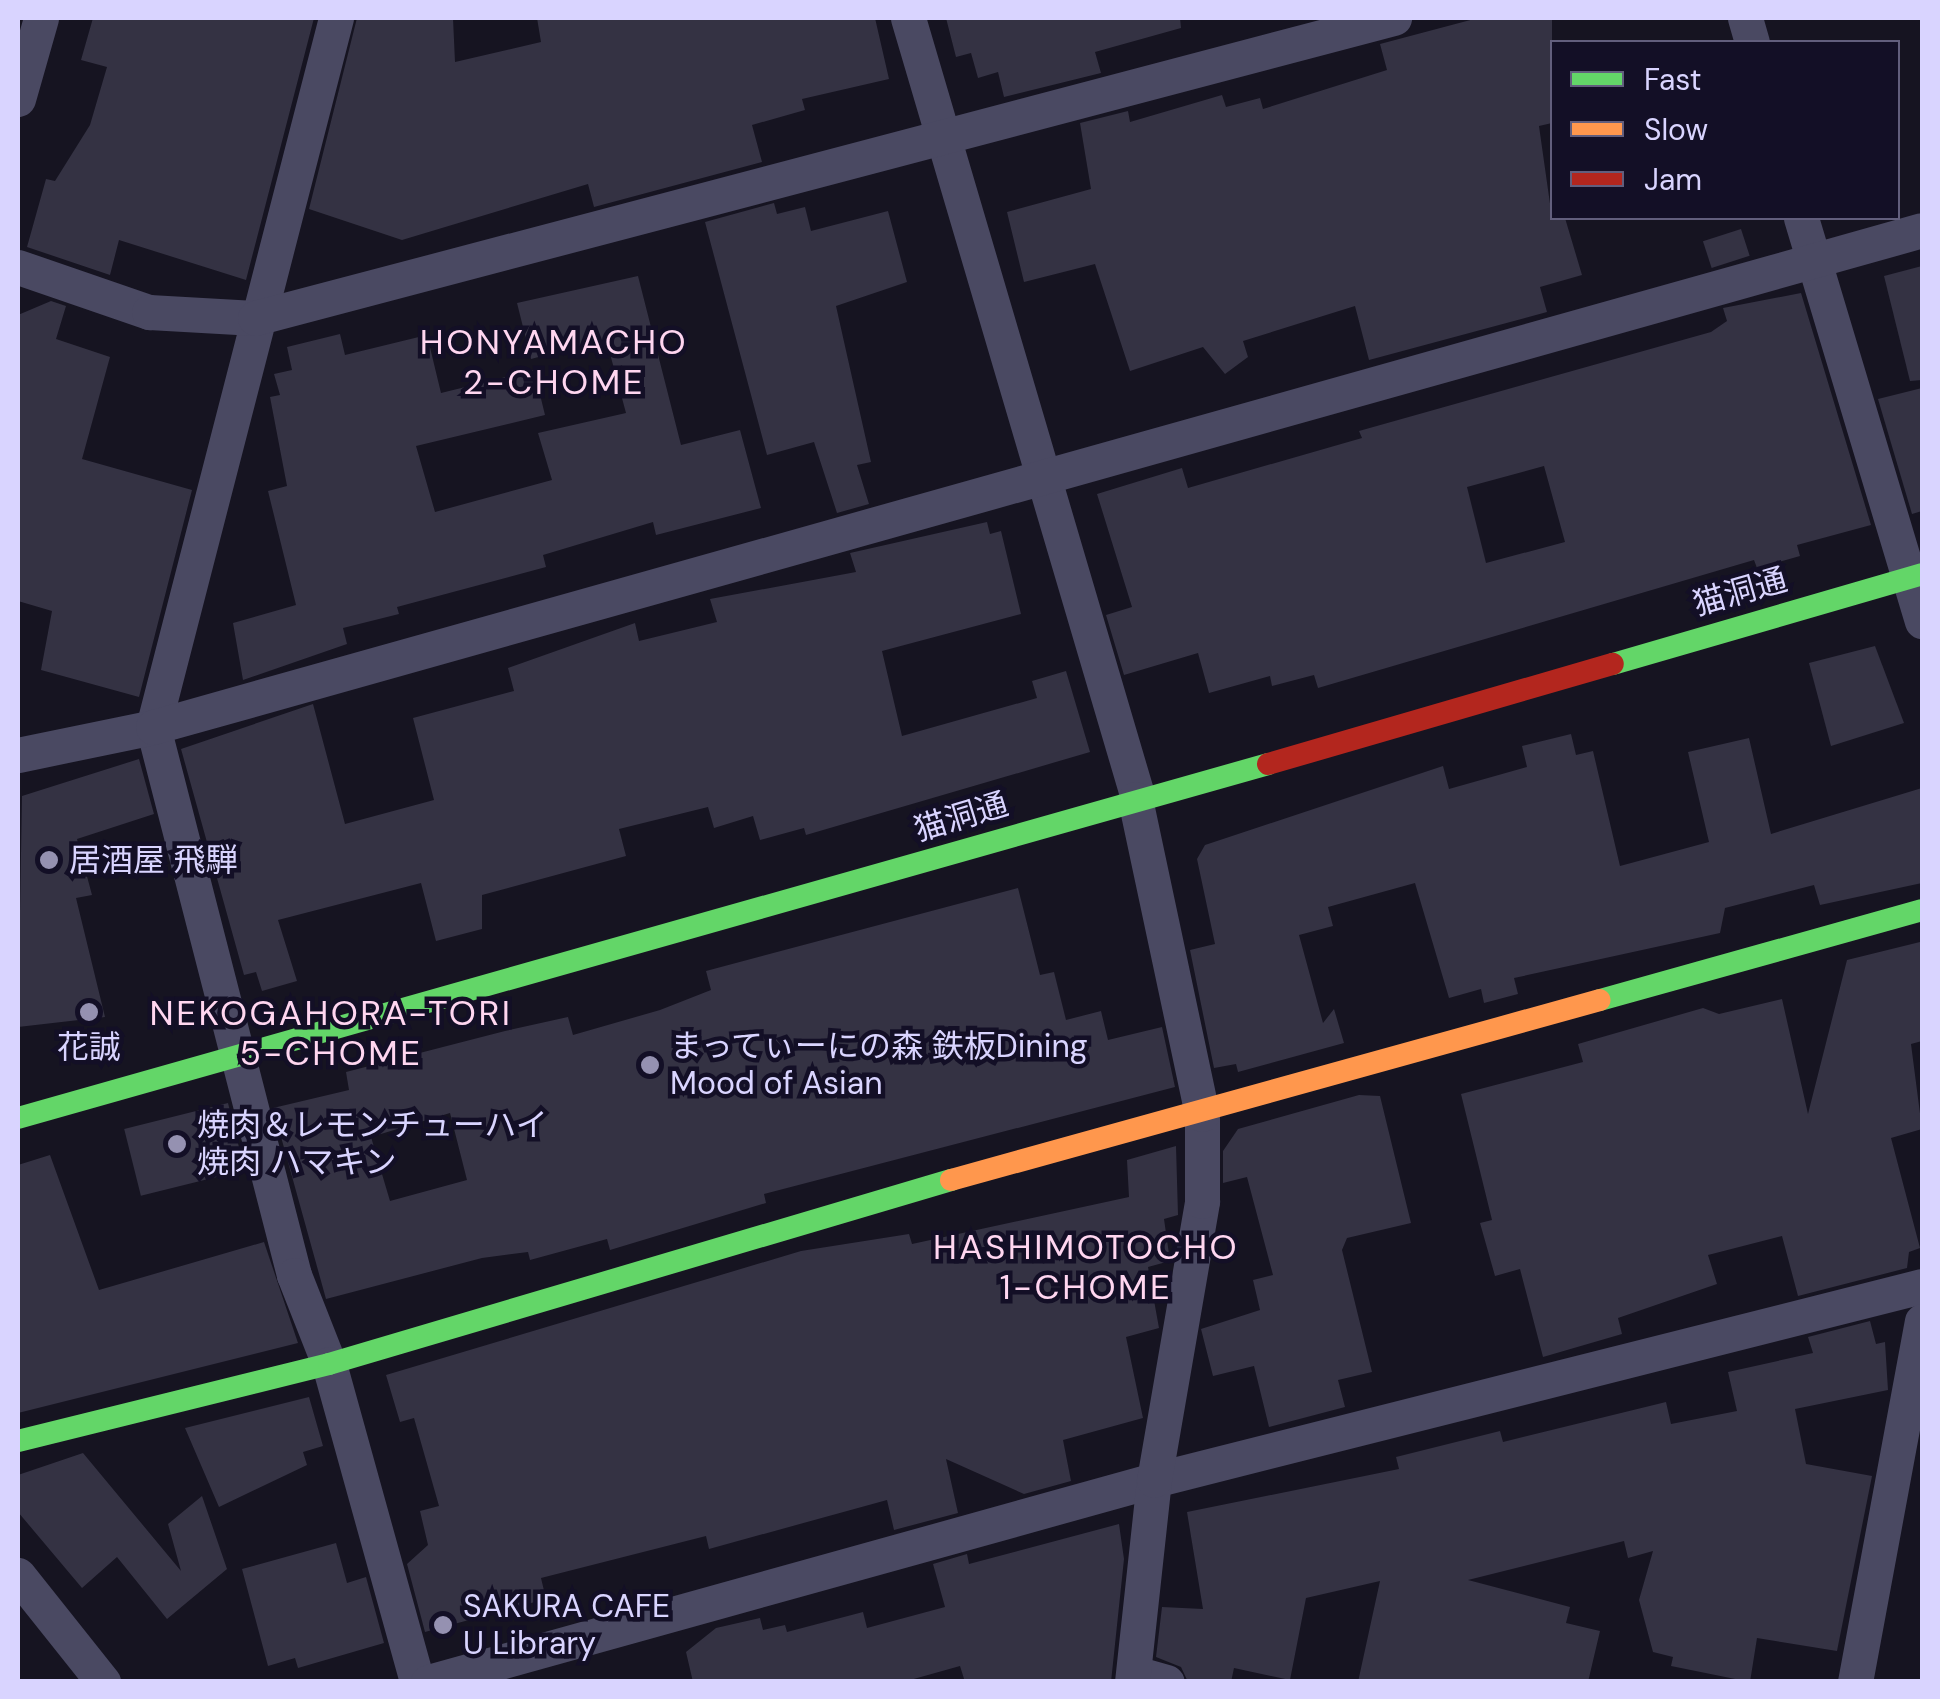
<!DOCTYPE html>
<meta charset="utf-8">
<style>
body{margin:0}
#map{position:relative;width:1940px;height:1699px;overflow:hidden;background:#161421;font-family:"DM Sans","Noto Sans JP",sans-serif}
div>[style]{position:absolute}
.building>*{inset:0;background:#343243;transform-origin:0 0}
.street>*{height:35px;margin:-17.5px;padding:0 17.5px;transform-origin:17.5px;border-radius:17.5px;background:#4a4962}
.fast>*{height:22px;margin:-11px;padding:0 11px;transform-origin:11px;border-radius:11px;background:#63d668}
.slow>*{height:22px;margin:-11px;padding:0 11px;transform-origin:11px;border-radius:11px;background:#ff974d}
.jam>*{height:22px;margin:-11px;padding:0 11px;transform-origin:11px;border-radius:11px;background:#b3261e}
.dots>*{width:28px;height:28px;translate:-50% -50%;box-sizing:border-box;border:5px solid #130f26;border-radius:50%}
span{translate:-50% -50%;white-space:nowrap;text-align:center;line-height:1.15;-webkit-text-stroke:9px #130f26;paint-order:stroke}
.street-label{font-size:32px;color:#d9d4ff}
.poi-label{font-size:32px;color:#d9d4ff}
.left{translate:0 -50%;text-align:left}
.neighbourhood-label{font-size:35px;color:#ffd6f0;letter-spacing:2.5px}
.frame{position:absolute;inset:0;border:20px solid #d9d4ff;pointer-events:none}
.legend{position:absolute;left:1550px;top:40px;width:350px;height:180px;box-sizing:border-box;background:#130f26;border:2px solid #625e7d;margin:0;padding:12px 18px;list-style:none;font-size:30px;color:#d9d4ff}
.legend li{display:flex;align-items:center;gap:20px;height:50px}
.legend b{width:50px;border:2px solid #625e7d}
</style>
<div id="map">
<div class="building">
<div style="clip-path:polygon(93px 18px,314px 18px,246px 280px,119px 240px,110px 275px,27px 247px,46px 179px,55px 181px,90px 125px,107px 67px,81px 60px)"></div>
<div style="clip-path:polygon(357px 18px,453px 18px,455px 62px,541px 42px,537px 18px,875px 18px,889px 79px,802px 99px,805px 110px,752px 125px,762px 162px,594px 207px,588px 184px,402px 240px,309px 209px)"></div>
<div style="clip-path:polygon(946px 18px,1180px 18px,1181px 28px,1095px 52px,1101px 73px,1004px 97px,998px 72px,978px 78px,971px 53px,956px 57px)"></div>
<div style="clip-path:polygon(1478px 18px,1552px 18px,1552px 123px,1539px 126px,1552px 218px,1565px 218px,1582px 275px,1540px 287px,1547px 312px,1369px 360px,1355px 306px,1243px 341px,1248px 357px,1225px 374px,1203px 347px,1130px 371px,1095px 264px,1024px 282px,1007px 212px,1091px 189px,1080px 123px,1128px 111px,1130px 122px,1222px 95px,1226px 107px,1260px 98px,1263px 109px,1387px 70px,1380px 44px)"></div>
<div style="clip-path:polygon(774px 203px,777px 214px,805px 207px,811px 231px,888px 211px,907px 282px,836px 306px,871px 462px,857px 465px,869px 504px,837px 513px,814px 442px,767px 455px,705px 222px)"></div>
<div style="left:1741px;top:229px;width:28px;height:40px;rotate:72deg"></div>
<div style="clip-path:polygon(1922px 266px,1922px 380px,1910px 381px,1884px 276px)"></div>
<div style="clip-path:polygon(638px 276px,681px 445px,740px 430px,761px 508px,656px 535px,653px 522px,543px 555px,546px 567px,397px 607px,399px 614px,343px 628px,347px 644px,243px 680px,233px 623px,296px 605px,268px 491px,287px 486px,270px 397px,280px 395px,274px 374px,292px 370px,287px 347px,340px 334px,345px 355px,427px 335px,441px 393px,534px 370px,545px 415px,416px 446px,435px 512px,552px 480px,538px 433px,626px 413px,606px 339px,531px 359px,517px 303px)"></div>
<div style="clip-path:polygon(evenodd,1801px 293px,1871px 525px,1797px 545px,1800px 556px,1757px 568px,1754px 560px,1318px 688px,1314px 675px,1272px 686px,1270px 676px,1209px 693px,1198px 653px,1124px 675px,1106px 615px,1132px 607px,1097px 494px,1182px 468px,1188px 488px,1362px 438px,1359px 431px,1711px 332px,1727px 321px,1723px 308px,1801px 293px,1544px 466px,1565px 542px,1486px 563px,1467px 487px,1544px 466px)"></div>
<div style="clip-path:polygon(51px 301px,66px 306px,56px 339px,110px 357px,82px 459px,192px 490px,139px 697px,41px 670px,52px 611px,18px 601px,18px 315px)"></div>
<div style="clip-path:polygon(1922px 388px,1922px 511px,1912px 514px,1878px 399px)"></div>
<div style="clip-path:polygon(987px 522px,990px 534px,1001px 531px,1021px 614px,882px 651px,902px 736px,1037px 698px,1032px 681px,1066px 671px,1090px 752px,806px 835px,804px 828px,760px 840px,753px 816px,714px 828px,708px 807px,619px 829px,626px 856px,482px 895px,482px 929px,436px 941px,421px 883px,278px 920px,297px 981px,262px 991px,256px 972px,244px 975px,181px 749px,313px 704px,345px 824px,434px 800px,413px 718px,514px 691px,508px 668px,635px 623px,639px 641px,717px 622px,710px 599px,856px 572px,850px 553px)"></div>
<div style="clip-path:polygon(1875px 646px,1904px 723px,1831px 746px,1809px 663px)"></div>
<div style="clip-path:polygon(1571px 734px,1576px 755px,1593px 751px,1620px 866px,1709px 842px,1688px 752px,1749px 738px,1771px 834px,1922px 788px,1922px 883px,1820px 905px,1814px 885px,1725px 908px,1720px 933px,1514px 978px,1518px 994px,1484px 1003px,1481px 989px,1449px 998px,1415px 883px,1328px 907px,1333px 926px,1299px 935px,1323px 1023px,1334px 1009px,1344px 1043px,1238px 1072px,1236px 1064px,1214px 1068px,1190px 950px,1215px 944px,1197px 859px,1205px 845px,1443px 766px,1449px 789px,1527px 767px,1522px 746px)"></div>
<div style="clip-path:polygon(139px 759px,154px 814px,77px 839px,92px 895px,76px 898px,105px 1017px,18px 1027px,22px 796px)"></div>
<div style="clip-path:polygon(evenodd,1018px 888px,1040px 975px,1054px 972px,1066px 1020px,1101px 1011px,1108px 1040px,1162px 1027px,1175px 1087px,764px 1194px,766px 1203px,610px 1250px,607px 1239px,530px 1260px,528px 1252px,482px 1258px,326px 1299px,273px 1108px,349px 1090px,346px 1072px,505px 1031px,568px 1017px,573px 1035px,660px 1010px,711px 990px,706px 971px,1018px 888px,450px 1113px,467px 1180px,390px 1201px,371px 1137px,450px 1113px)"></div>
<div style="clip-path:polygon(1920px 942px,1922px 1041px,1911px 1044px,1922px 1129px,1891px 1138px,1920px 1248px,1909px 1252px,1907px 1268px,1798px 1296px,1782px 1236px,1708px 1255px,1717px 1284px,1618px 1318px,1622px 1334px,1543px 1357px,1520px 1269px,1495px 1276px,1480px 1223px,1492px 1220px,1461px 1094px,1583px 1062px,1578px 1044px,1703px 1008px,1719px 1014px,1782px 999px,1808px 1114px,1847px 960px)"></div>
<div style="clip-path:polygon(1359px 1095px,1380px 1096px,1411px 1223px,1347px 1238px,1342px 1250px,1372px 1372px,1338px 1380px,1345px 1407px,1269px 1427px,1254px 1366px,1213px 1376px,1201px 1329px,1260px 1310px,1253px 1280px,1273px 1275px,1247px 1177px,1223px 1183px,1223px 1151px,1238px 1129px)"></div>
<div style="left:228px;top:1103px;width:69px;height:107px;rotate:76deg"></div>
<div style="clip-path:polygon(1176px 1146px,1178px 1215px,1164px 1219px,1170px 1261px,1148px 1267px,1159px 1328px,1126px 1337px,1143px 1418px,1063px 1440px,1071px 1481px,1024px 1494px,946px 1459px,958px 1513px,894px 1530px,887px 1500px,709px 1549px,706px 1536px,541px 1578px,546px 1599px,425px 1632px,407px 1564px,428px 1545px,420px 1511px,439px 1506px,414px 1418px,400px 1422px,386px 1375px,801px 1251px,909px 1234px,912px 1244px,1129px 1197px,1127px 1160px)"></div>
<div style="clip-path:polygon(50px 1155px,99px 1290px,264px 1242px,298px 1343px,18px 1413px,18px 1165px)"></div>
<div style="clip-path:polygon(1870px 1321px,1876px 1344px,1885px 1342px,1888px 1390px,1795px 1409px,1806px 1464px,1872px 1476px,1837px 1651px,1757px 1638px,1750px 1682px,1671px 1666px,1673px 1657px,1653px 1652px,1639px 1600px,1653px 1551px,1628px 1558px,1624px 1541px,1468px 1580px,1570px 1607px,1566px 1623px,1600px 1631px,1588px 1682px,1358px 1682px,1380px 1581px,1306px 1598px,1290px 1680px,1234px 1668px,1231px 1682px,1188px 1682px,1181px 1667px,1156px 1657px,1162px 1607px,1203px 1609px,1187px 1512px,1399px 1469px,1396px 1457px,1500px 1431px,1503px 1442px,1666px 1402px,1671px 1424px,1737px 1411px,1728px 1372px,1813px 1353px,1808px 1337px)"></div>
<div style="clip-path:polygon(309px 1397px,323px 1446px,303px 1452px,307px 1465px,219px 1507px,185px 1428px)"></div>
<div style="clip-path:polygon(83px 1453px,181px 1571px,168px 1524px,202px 1496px,227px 1569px,167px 1619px,117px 1557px,82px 1588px,18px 1512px,18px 1475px)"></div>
<div style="clip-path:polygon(1119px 1524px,1124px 1559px,1111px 1682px,965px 1682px,960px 1666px,903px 1682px,693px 1682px,686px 1652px,716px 1628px,760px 1618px,763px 1630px,785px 1625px,787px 1632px,863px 1612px,867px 1628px,945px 1607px,933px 1564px,967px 1554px,969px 1564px)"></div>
<div style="clip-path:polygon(336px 1543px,347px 1583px,366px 1577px,384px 1643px,298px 1668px,295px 1658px,268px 1666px,242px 1569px)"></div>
</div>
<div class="street">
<div style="left:336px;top:18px;width:732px;rotate:104.47deg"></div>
<div style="left:153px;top:727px;width:566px;rotate:75.57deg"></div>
<div style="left:294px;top:1275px;width:96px;rotate:68.5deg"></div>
<div style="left:329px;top:1364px;width:330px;rotate:74.5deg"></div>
<div style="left:908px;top:18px;width:813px;rotate:73.57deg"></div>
<div style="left:1745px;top:18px;width:25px;rotate:74deg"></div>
<div style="left:18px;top:99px;width:84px;rotate:-74.1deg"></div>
<div style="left:1801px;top:218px;width:421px;rotate:73.3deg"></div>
<div style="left:18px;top:267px;width:139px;rotate:19deg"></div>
<div style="left:149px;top:312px;width:106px;rotate:3.2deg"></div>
<div style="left:255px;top:318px;width:1178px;rotate:-14.76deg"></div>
<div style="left:18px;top:755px;width:138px;rotate:-11.7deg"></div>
<div style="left:153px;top:727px;width:1837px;rotate:-15.69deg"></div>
<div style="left:18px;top:1575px;width:137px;rotate:51.5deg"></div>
<div style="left:1135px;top:1673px;width:33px;rotate:16deg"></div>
<div style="left:428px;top:1682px;width:754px;rotate:-15.55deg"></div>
<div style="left:1154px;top:1480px;width:792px;rotate:-14.18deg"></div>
<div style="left:1132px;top:1682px;width:203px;rotate:-83.8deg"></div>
<div style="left:1154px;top:1480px;width:283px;rotate:-80.2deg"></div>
<div style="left:1202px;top:1201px;width:87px;rotate:-90deg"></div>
<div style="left:1202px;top:1114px;width:322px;rotate:-102deg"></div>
<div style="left:1855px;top:1682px;width:367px;rotate:-79.5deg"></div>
</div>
<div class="fast">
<div style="left:1613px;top:664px;width:322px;rotate:-16.2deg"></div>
<div style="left:1600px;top:1000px;width:334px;rotate:-15.6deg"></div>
<div style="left:18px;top:1118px;width:1299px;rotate:-15.81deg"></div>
<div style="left:18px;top:1441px;width:320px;rotate:-13.9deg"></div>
<div style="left:329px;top:1364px;width:649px;rotate:-16.48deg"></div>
</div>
<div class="slow">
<div style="left:951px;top:1180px;width:673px;rotate:-15.5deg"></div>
</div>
<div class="jam">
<div style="left:1268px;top:764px;width:359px;rotate:-16.2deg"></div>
</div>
<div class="dots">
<div style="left:49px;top:860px;background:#9591b1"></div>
<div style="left:89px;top:1012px;background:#9591b1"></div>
<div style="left:650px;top:1065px;background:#9591b1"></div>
<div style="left:177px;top:1144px;background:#9591b1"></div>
<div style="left:443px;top:1625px;background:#9591b1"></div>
</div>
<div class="street-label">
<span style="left:1740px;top:592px;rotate:-16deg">猫洞通</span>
<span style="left:961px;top:817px;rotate:-17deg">猫洞通</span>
</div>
<div class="poi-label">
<span class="left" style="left:69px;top:860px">居酒屋 飛騨</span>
<span style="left:89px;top:1047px">花誠</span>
<span class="left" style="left:670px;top:1065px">まってぃーにの森 鉄板Dining<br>Mood of Asian</span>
<span class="left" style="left:197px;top:1144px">焼肉＆レモンチューハイ<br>焼肉 ハマキン</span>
<span class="left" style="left:463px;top:1625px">SAKURA CAFE<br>U Library</span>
</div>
<div class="neighbourhood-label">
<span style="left:554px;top:362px">HONYAMACHO<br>2-CHOME</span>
<span style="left:331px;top:1033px">NEKOGAHORA-TORI<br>5-CHOME</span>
<span style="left:1086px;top:1267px">HASHIMOTOCHO<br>1-CHOME</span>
</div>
<div class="frame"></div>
<ul class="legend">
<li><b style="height:12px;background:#63d668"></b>Fast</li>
<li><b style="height:12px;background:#ff974d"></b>Slow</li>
<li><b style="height:12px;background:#b3261e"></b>Jam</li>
</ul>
</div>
